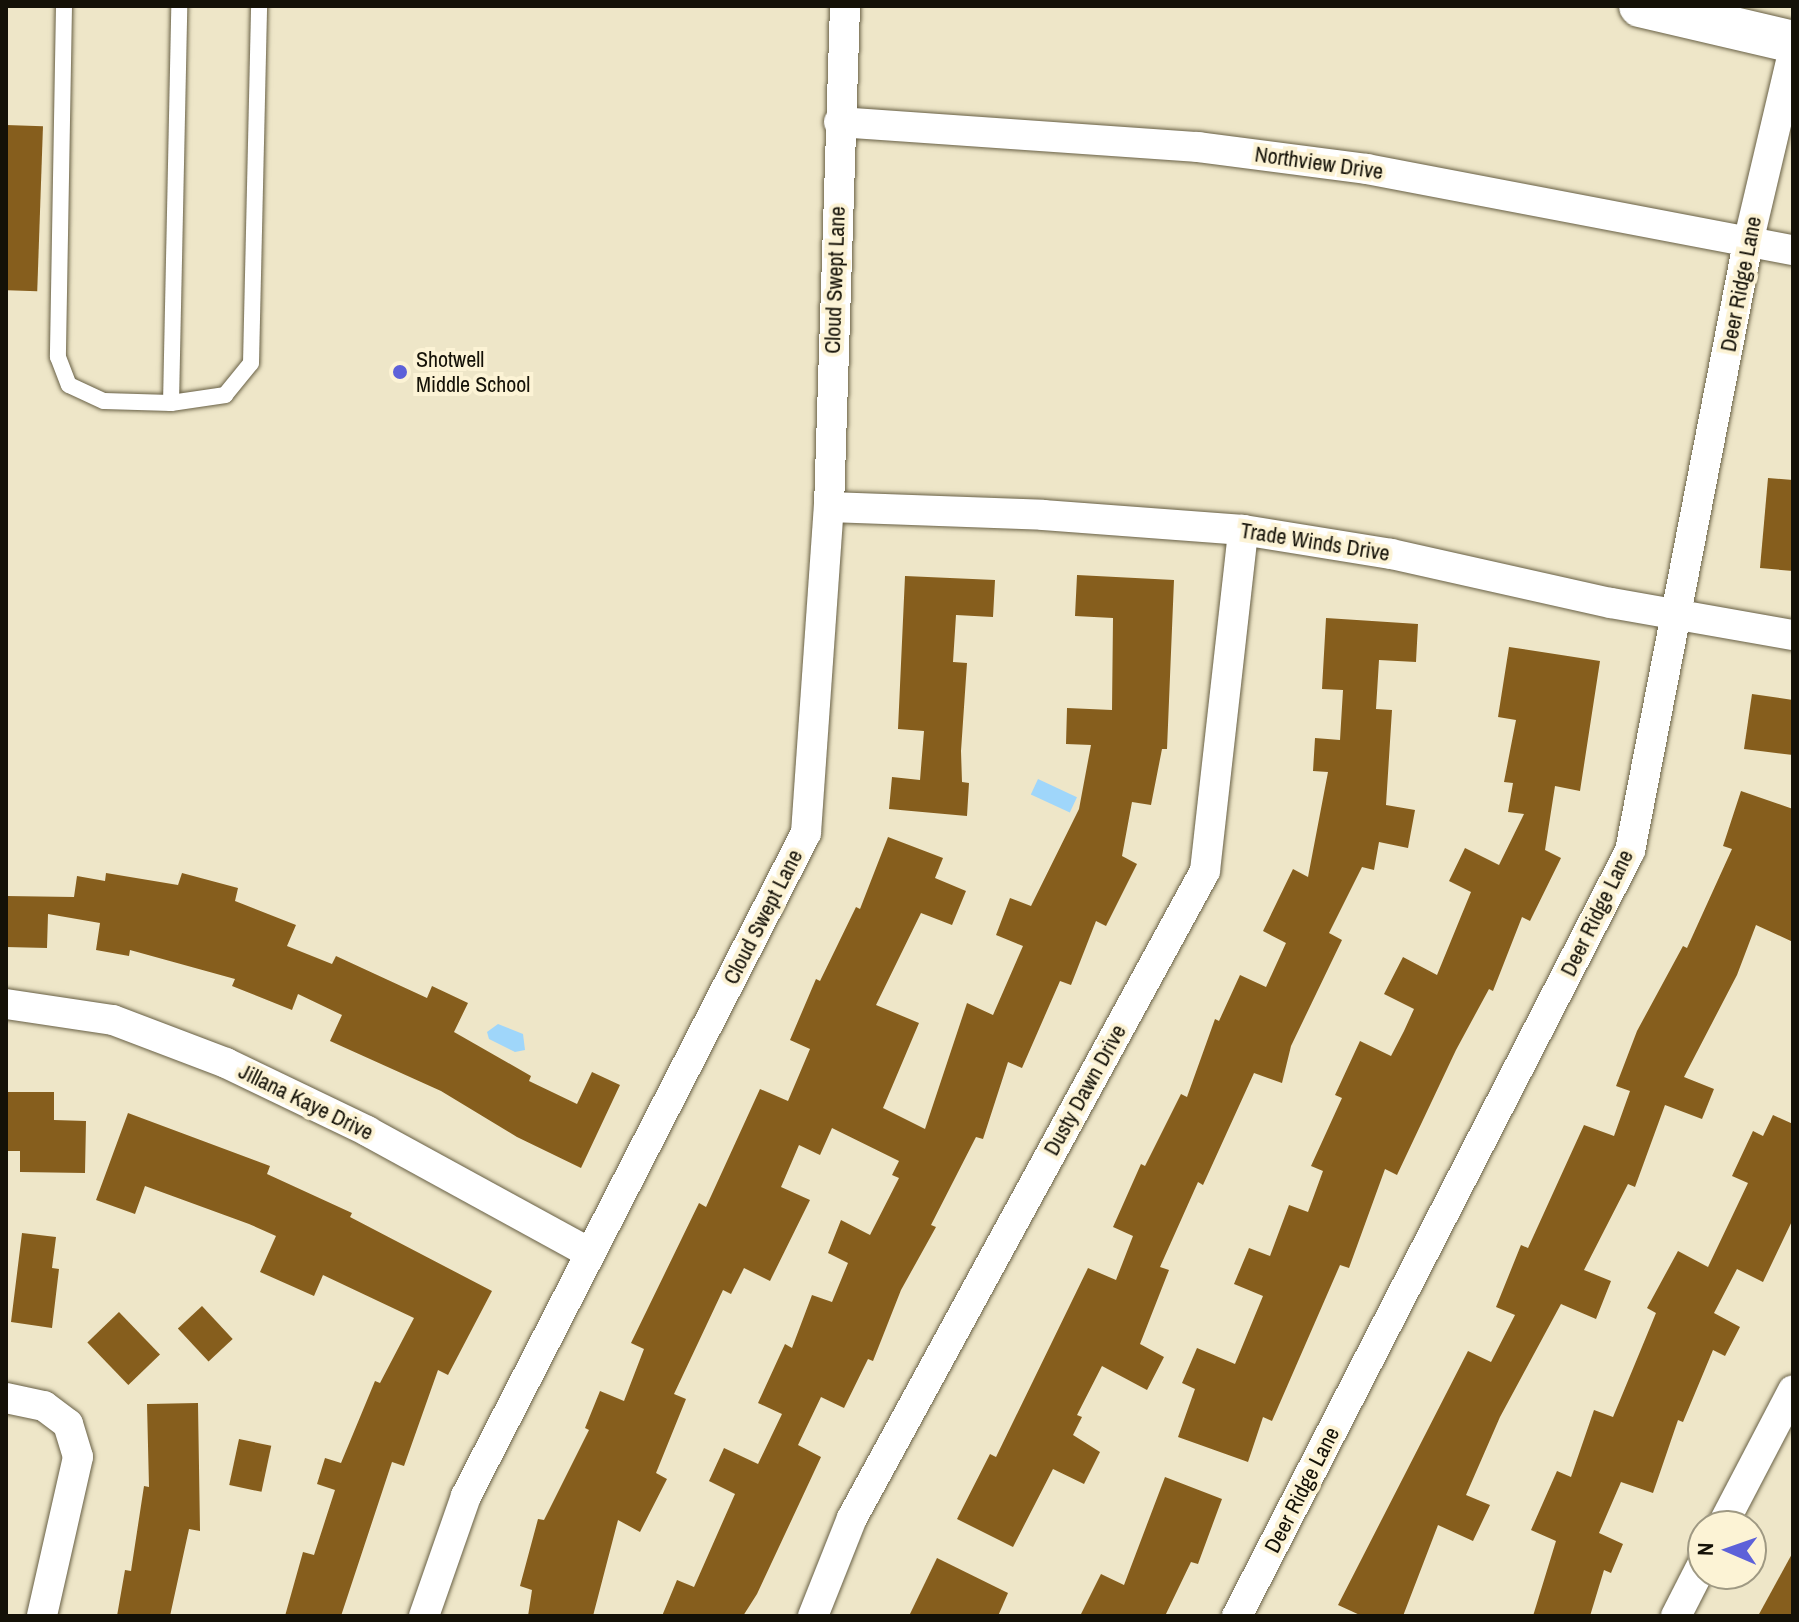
<!DOCTYPE html>
<style>
body{margin:0}
#map{position:relative;width:1799px;height:1622px;overflow:hidden;background:#eee6c8;font-family:"Archivo Narrow",sans-serif}
div>[style]{position:absolute}
.water>*{inset:0;background:#9fd6fa;transform-origin:0 0}
.building>*{inset:0;background:#865e1d;transform-origin:0 0}
.roads{filter:drop-shadow(0 0 2px #686045) drop-shadow(0 0 2px #686045)}
.service>*{height:16px;margin:-8px;padding:0 8px;transform-origin:8px;border-radius:8px;background:#fff}
.minor>*{height:30px;margin:-15px;padding:0 15px;transform-origin:15px;border-radius:15px;background:#fff}
.secondary>*{height:42px;margin:-21px;padding:0 21px;transform-origin:21px;border-radius:21px;background:#fff}
.dots>*{width:22px;height:22px;translate:-50% -50%;box-sizing:border-box;border:4px solid #fcf3d5;border-radius:50%}
span{translate:-50% -50%;white-space:nowrap;text-align:center;line-height:1.15;-webkit-text-stroke:8px #fcf3d5;paint-order:stroke}
.street-label{font-size:22px;color:#141107}
.poi-label{font-size:22px;color:#141107}
.left{translate:0 -50%;text-align:left}
.frame{position:absolute;inset:0;border:8px solid #141107;pointer-events:none}
.north{position:absolute;left:1687px;top:1510px;width:80px;height:80px;box-sizing:border-box;background:#fcf3d5;border:2px solid #9f9983;border-radius:50%;rotate:272deg;font-size:22px;font-weight:700;line-height:32px;text-align:center;color:#141107}
.north::after{content:'';display:block;margin:auto;width:28px;height:36px;background:#5d61d9;clip-path:polygon(50% 0,100% 100%,50% 72%,0 100%)}
</style>
<div id="map">
<div class="water">
<div style="left:1038px;top:779px;width:43px;height:17px;rotate:25deg"></div>
<div style="clip-path:polygon(498px 1024px,523px 1034px,525px 1050px,515px 1052px,489px 1039px,487px 1032px)"></div>
</div>
<div class="building">
<div style="left:6px;top:125px;width:37px;height:165px;rotate:2deg"></div>
<div style="clip-path:polygon(1768px 478px,1793px 480px,1793px 571px,1760px 568px)"></div>
<div style="clip-path:polygon(1077px 575px,1174px 580px,1167px 749px,1162px 749px,1151px 805px,1132px 802px,1122px 856px,1137px 864px,1106px 926px,1096px 921px,1071px 985px,1060px 981px,1022px 1068px,1008px 1062px,983px 1139px,976px 1137px,931px 1225px,936px 1227px,901px 1290px,873px 1361px,868px 1359px,844px 1408px,821px 1397px,798px 1445px,821px 1457px,757px 1594px,743px 1616px,662px 1616px,677px 1580px,694px 1587px,735px 1494px,709px 1481px,724px 1448px,758px 1464px,782px 1414px,758px 1403px,785px 1344px,792px 1348px,812px 1295px,832px 1302px,848px 1263px,828px 1253px,841px 1220px,870px 1235px,899px 1178px,892px 1175px,899px 1161px,832px 1128px,820px 1155px,799px 1145px,781px 1187px,810px 1200px,770px 1281px,744px 1268px,731px 1294px,723px 1290px,674px 1394px,686px 1399px,656px 1473px,667px 1479px,640px 1532px,618px 1520px,593px 1616px,528px 1616px,532px 1590px,520px 1586px,538px 1519px,544px 1520px,589px 1430px,585px 1428px,600px 1391px,624px 1401px,644px 1349px,631px 1343px,699px 1203px,706px 1207px,760px 1089px,788px 1101px,810px 1049px,790px 1040px,816px 979px,820px 981px,856px 907px,860px 909px,888px 837px,943px 858px,935px 878px,966px 891px,952px 925px,921px 913px,876px 1005px,919px 1023px,883px 1108px,925px 1129px,967px 1003px,993px 1015px,1023px 946px,996px 935px,1010px 898px,1031px 906px,1079px 809px,1091px 745px,1066px 744px,1067px 708px,1112px 710px,1113px 618px,1075px 616px)"></div>
<div style="clip-path:polygon(905px 576px,995px 580px,993px 617px,956px 615px,953px 662px,967px 663px,961px 751px,962px 782px,969px 783px,967px 816px,889px 809px,892px 777px,920px 780px,924px 731px,898px 729px)"></div>
<div style="clip-path:polygon(1326px 618px,1418px 624px,1416px 662px,1379px 660px,1376px 709px,1392px 710px,1386px 805px,1415px 810px,1408px 848px,1379px 842px,1374px 870px,1362px 867px,1329px 933px,1342px 940px,1291px 1046px,1282px 1083px,1254px 1073px,1203px 1185px,1198px 1182px,1160px 1267px,1169px 1270px,1140px 1344px,1164px 1357px,1147px 1390px,1102px 1366px,1077px 1415px,1082px 1417px,1073px 1435px,1100px 1452px,1084px 1484px,1053px 1469px,1013px 1547px,957px 1519px,990px 1454px,996px 1457px,1088px 1268px,1116px 1280px,1133px 1236px,1113px 1227px,1141px 1164px,1145px 1166px,1181px 1094px,1187px 1097px,1215px 1019px,1219px 1021px,1240px 975px,1266px 987px,1286px 943px,1263px 931px,1293px 869px,1308px 877px,1328px 772px,1313px 771px,1315px 738px,1340px 740px,1343px 690px,1322px 689px)"></div>
<div style="clip-path:polygon(1509px 647px,1600px 661px,1580px 791px,1555px 786px,1545px 850px,1561px 858px,1530px 921px,1522px 917px,1493px 991px,1489px 989px,1456px 1050px,1397px 1175px,1385px 1169px,1349px 1268px,1340px 1265px,1272px 1421px,1263px 1417px,1248px 1462px,1178px 1437px,1195px 1389px,1182px 1383px,1197px 1348px,1235px 1364px,1263px 1296px,1234px 1284px,1249px 1248px,1270px 1256px,1289px 1205px,1308px 1212px,1323px 1171px,1311px 1166px,1342px 1098px,1335px 1095px,1360px 1041px,1391px 1056px,1404px 1031px,1414px 1009px,1384px 994px,1403px 957px,1437px 975px,1471px 892px,1449px 881px,1465px 848px,1499px 865px,1524px 814px,1508px 812px,1513px 783px,1504px 782px,1516px 720px,1498px 717px)"></div>
<div style="clip-path:polygon(1752px 694px,1793px 700px,1793px 755px,1744px 749px)"></div>
<div style="clip-path:polygon(1741px 791px,1793px 809px,1793px 942px,1756px 925px,1737px 975px,1684px 1077px,1714px 1089px,1702px 1119px,1665px 1105px,1635px 1187px,1628px 1184px,1584px 1270px,1611px 1281px,1596px 1319px,1561px 1304px,1500px 1417px,1466px 1495px,1490px 1505px,1473px 1541px,1438px 1525px,1403px 1616px,1362px 1616px,1338px 1605px,1468px 1351px,1491px 1362px,1515px 1315px,1496px 1307px,1521px 1245px,1528px 1248px,1584px 1125px,1614px 1136px,1630px 1091px,1616px 1086px,1637px 1031px,1683px 946px,1687px 948px,1732px 849px,1723px 846px)"></div>
<div style="clip-path:polygon(106px 873px,178px 885px,182px 873px,238px 888px,235px 901px,296px 925px,287px 946px,332px 964px,336px 956px,427px 998px,432px 986px,468px 1003px,454px 1032px,531px 1076px,529px 1081px,577px 1104px,592px 1072px,620px 1085px,581px 1168px,517px 1137px,441px 1091px,330px 1041px,342px 1015px,298px 994px,292px 1010px,232px 986px,235px 979px,130px 950px,129px 956px,96px 950px,100px 923px,48px 914px,47px 948px,6px 947px,6px 896px,74px 897px,77px 876px,105px 881px)"></div>
<div style="clip-path:polygon(6px 1092px,54px 1092px,54px 1120px,86px 1121px,85px 1173px,20px 1172px,20px 1151px,6px 1151px)"></div>
<div style="clip-path:polygon(128px 1113px,270px 1166px,267px 1174px,352px 1213px,350px 1217px,492px 1291px,448px 1375px,438px 1370px,404px 1466px,392px 1462px,341px 1616px,285px 1616px,303px 1552px,314px 1555px,335px 1490px,317px 1484px,325px 1458px,341px 1463px,375px 1381px,380px 1383px,414px 1318px,323px 1275px,314px 1296px,260px 1272px,276px 1236px,249px 1224px,145px 1186px,135px 1214px,96px 1200px)"></div>
<div style="clip-path:polygon(1773px 1115px,1793px 1124px,1793px 1219px,1763px 1282px,1737px 1269px,1714px 1313px,1740px 1327px,1725px 1356px,1713px 1350px,1683px 1422px,1678px 1420px,1653px 1493px,1621px 1482px,1599px 1533px,1623px 1544px,1611px 1573px,1604px 1570px,1590px 1616px,1533px 1616px,1556px 1541px,1531px 1530px,1557px 1471px,1571px 1477px,1594px 1410px,1613px 1417px,1656px 1313px,1647px 1308px,1678px 1251px,1708px 1267px,1748px 1183px,1732px 1176px,1753px 1131px,1763px 1136px)"></div>
<div style="clip-path:polygon(22px 1233px,56px 1237px,52px 1268px,59px 1269px,52px 1328px,11px 1322px)"></div>
<div style="left:202px;top:1306px;width:45px;height:33px;rotate:47deg"></div>
<div style="left:119px;top:1312px;width:59px;height:44px;rotate:46deg"></div>
<div style="clip-path:polygon(198px 1403px,200px 1531px,189px 1529px,170px 1616px,117px 1616px,125px 1570px,131px 1571px,144px 1486px,149px 1487px,147px 1404px)"></div>
<div style="left:239px;top:1439px;width:33px;height:47px;rotate:12deg"></div>
<div style="clip-path:polygon(1165px 1477px,1222px 1499px,1198px 1564px,1191px 1562px,1165px 1616px,1080px 1616px,1101px 1574px,1124px 1585px)"></div>
<div style="clip-path:polygon(1793px 1552px,1793px 1616px,1758px 1616px)"></div>
<div style="clip-path:polygon(937px 1558px,1008px 1593px,998px 1616px,909px 1616px)"></div>
</div>
<div class="roads">
<div class="service">
<div style="left:64px;top:6px;width:351px;rotate:91deg"></div>
<div style="left:58px;top:357px;width:30px;rotate:69deg"></div>
<div style="left:69px;top:385px;width:38px;rotate:25deg"></div>
<div style="left:104px;top:401px;width:67px;rotate:1.7deg"></div>
<div style="left:171px;top:403px;width:55px;rotate:-8.4deg"></div>
<div style="left:225px;top:395px;width:41px;rotate:-50.9deg"></div>
<div style="left:251px;top:363px;width:357px;rotate:-88.7deg"></div>
<div style="left:171px;top:403px;width:397px;rotate:-88.8deg"></div>
</div>
<div class="minor">
<div style="left:839px;top:122px;width:360px;rotate:4deg"></div>
<div style="left:1198px;top:147px;width:170px;rotate:7.4deg"></div>
<div style="left:1367px;top:169px;width:434px;rotate:10.8deg"></div>
<div style="left:829px;top:507px;width:214px;rotate:2.1deg"></div>
<div style="left:1043px;top:515px;width:201px;rotate:4.3deg"></div>
<div style="left:1243px;top:530px;width:150px;rotate:9.2deg"></div>
<div style="left:1391px;top:554px;width:225px;rotate:12.6deg"></div>
<div style="left:1611px;top:603px;width:185px;rotate:10deg"></div>
<div style="left:6px;top:1004px;width:108px;rotate:8.5deg"></div>
<div style="left:113px;top:1020px;width:121px;rotate:20.8deg"></div>
<div style="left:226px;top:1063px;width:157px;rotate:25.7deg"></div>
<div style="left:367px;top:1131px;width:252px;rotate:28.7deg"></div>
<div style="left:6px;top:1398px;width:39px;rotate:12deg"></div>
<div style="left:44px;top:1406px;width:30px;rotate:37deg"></div>
<div style="left:68px;top:1424px;width:34px;rotate:73deg"></div>
<div style="left:78px;top:1457px;width:163px;rotate:102.8deg"></div>
<div style="left:1722px;top:1526px;width:153px;rotate:-62.4deg"></div>
<div style="left:424px;top:1616px;width:127px;rotate:-70.7deg"></div>
<div style="left:466px;top:1496px;width:745px;rotate:-62.85deg"></div>
<div style="left:806px;top:833px;width:327px;rotate:-86deg"></div>
<div style="left:829px;top:507px;width:501px;rotate:-88.17deg"></div>
<div style="left:813px;top:1616px;width:105px;rotate:-68.3deg"></div>
<div style="left:852px;top:1518px;width:737px;rotate:-61.38deg"></div>
<div style="left:1205px;top:871px;width:343px;rotate:-83.6deg"></div>
<div style="left:1237px;top:1616px;width:860px;rotate:-62.81deg"></div>
<div style="left:1630px;top:851px;width:619px;rotate:-79.02deg"></div>
<div style="left:1748px;top:243px;width:195px;rotate:-76.7deg"></div>
<div style="left:1676px;top:1616px;width:59px;rotate:-63deg"></div>
</div>
<div class="secondary">
<div style="left:1640px;top:6px;width:157px;rotate:13.2deg"></div>
</div>
</div>
<div class="dots">
<div style="left:400px;top:372px;background:#5d61d9"></div>
</div>
<div class="street-label">
<span style="left:1319px;top:163px;rotate:8deg">Northview Drive</span>
<span style="left:835px;top:280px;rotate:-88deg">Cloud Swept Lane</span>
<span style="left:1741px;top:284px;rotate:-79deg">Deer Ridge Lane</span>
<span style="left:1315px;top:542px;rotate:9deg">Trade Winds Drive</span>
<span style="left:1597px;top:913px;rotate:-64deg">Deer Ridge Lane</span>
<span style="left:763px;top:917px;rotate:-63deg">Cloud Swept Lane</span>
<span style="left:1085px;top:1090px;rotate:-61deg">Dusty Dawn Drive</span>
<span style="left:306px;top:1102px;rotate:26deg">Jillana Kaye Drive</span>
<span style="left:1302px;top:1490px;rotate:-63deg">Deer Ridge Lane</span>
</div>
<div class="poi-label">
<span class="left" style="left:416px;top:372px">Shotwell<br>Middle School</span>
</div>
<div class="frame"></div>
<div class="north">N</div>
</div>
